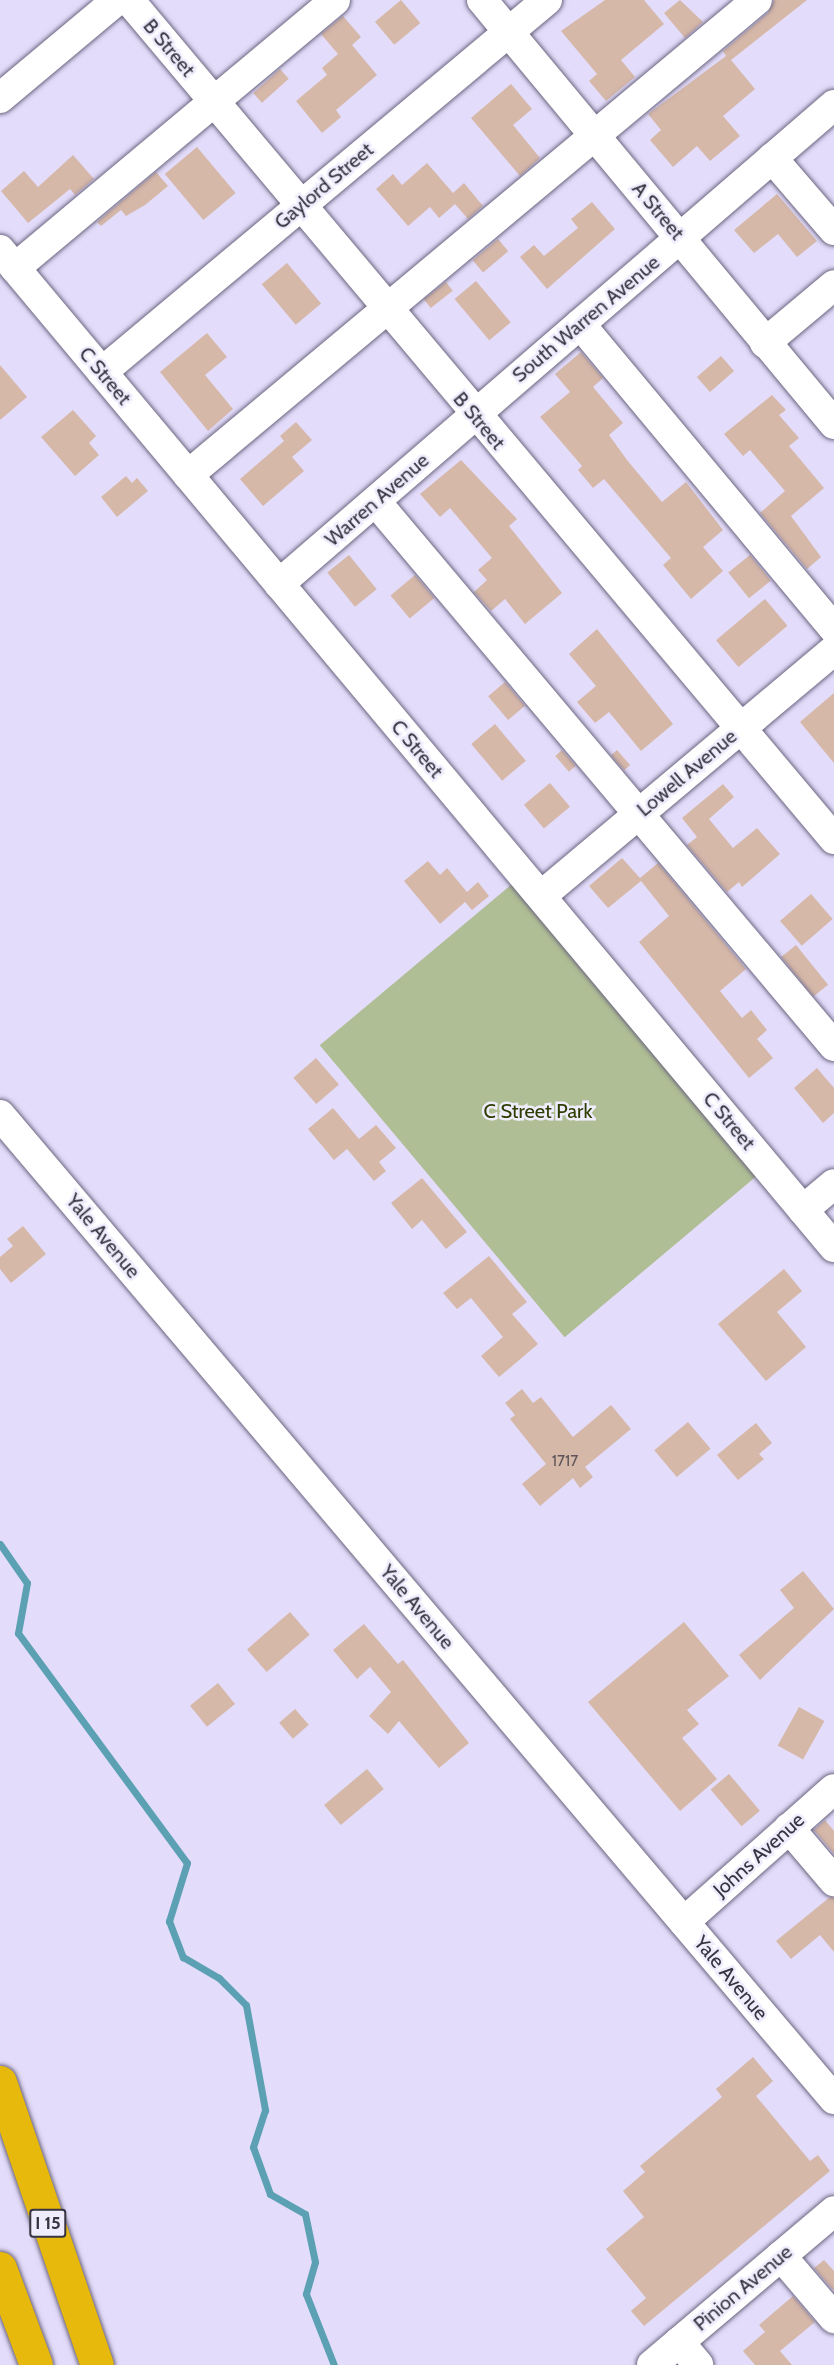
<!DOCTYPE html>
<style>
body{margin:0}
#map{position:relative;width:834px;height:2365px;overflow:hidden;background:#e3dcfa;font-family:Cabin,sans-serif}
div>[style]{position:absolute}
.green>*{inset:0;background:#afbe94;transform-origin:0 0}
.stream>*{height:7px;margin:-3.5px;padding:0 3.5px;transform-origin:3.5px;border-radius:3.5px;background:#5ca0b4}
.building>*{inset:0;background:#d6b8a9;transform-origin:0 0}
.roads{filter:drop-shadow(0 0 2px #6c6680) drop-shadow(0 0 2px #6c6680)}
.minor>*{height:30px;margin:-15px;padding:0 15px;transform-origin:15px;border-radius:15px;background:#fff}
.highway>*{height:33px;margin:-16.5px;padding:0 16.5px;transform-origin:16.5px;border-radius:16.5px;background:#e7b90c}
span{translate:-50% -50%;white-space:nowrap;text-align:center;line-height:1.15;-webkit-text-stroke:5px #efecfd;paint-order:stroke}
.number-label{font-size:16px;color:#5f555a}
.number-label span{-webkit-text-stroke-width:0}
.shield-label span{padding:2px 4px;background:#efecfd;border:2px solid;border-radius:4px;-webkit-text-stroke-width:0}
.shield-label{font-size:18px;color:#373440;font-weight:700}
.street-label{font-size:20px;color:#373440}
.park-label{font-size:20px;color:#2d3d00}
</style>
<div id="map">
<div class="green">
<div style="left:512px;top:884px;width:381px;height:251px;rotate:50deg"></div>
</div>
<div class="stream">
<div style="left:0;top:1544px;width:47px;rotate:55.3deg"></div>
<div style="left:27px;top:1583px;width:51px;rotate:100.2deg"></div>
<div style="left:18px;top:1633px;width:285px;rotate:53.7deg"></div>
<div style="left:187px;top:1863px;width:61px;rotate:107.2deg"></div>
<div style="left:169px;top:1921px;width:39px;rotate:69deg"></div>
<div style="left:183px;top:1957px;width:42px;rotate:30.3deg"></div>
<div style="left:219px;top:1978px;width:38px;rotate:45deg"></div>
<div style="left:246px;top:2005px;width:107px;rotate:79.7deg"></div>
<div style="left:265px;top:2110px;width:39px;rotate:108deg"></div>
<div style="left:253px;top:2147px;width:50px;rotate:70.1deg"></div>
<div style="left:270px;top:2194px;width:40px;rotate:29.7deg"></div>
<div style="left:305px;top:2214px;width:49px;rotate:78.2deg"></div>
<div style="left:315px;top:2262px;width:33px;rotate:106deg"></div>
<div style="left:306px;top:2294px;width:76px;rotate:68.5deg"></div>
</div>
<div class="building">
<div style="left:401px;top:0;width:30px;height:34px;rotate:50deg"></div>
<div style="clip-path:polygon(605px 0,644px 0,664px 24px,621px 60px,635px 77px,606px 101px,589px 81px,597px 74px,561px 31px)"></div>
<div style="clip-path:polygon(680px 0,703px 22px,685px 38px,664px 13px)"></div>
<div style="clip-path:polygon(774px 0,807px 0,731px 60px,755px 89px,723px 116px,740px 136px,710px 161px,697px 146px,673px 167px,650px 140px,661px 130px,648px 114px,726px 56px,723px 51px,768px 13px)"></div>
<div style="clip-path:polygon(343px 16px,361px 37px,352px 45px,377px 75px,336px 110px,341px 117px,322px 133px,296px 101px,327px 75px,322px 68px,338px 54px,321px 34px)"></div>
<div style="left:280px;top:69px;width:13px;height:36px;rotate:48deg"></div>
<div style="clip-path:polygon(511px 84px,532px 109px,513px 125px,540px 158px,520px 176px,471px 118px)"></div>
<div style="left:197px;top:147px;width:60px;height:42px;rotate:50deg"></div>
<div style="clip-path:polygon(73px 155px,94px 179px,75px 195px,70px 189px,28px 223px,1px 191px,24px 171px,38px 187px)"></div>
<div style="clip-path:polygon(427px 163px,453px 193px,464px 183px,483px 206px,468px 219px,455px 204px,439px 218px,430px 207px,408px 226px,376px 189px,393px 174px,402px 185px)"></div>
<div style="clip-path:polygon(156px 172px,168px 186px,145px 205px,126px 216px,121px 210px,101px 226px,97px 222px)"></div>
<div style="clip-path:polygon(777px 194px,817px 241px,797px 257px,778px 234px,754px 253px,734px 230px)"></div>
<div style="clip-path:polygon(592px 202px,615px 229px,547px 289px,520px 257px,534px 245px,544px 256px,578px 228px,571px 219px)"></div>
<div style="left:498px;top:239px;width:16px;height:33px;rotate:50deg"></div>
<div style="left:287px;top:263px;width:53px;height:33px;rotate:50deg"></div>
<div style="left:476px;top:281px;width:54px;height:28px;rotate:50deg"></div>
<div style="left:446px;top:282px;width:11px;height:28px;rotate:52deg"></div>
<div style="clip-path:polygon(207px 333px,227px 357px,205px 375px,233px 409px,208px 431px,160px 372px)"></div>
<div style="clip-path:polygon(581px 352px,603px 378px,593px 387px,623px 423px,609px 435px,627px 460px,662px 502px,686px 482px,723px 530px,703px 547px,723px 571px,691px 599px,663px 565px,671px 558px,604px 479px,593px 488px,578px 470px,582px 466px,540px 417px,570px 392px,555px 374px)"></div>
<div style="left:721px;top:356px;width:20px;height:32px;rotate:49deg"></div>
<div style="clip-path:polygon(0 365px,27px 397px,0 420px)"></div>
<div style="clip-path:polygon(772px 395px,786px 410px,779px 415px,799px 438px,789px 446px,824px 488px,791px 516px,821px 557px,807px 569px,760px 513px,785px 491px,750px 450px,743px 456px,724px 434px)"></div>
<div style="clip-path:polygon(73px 410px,96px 436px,89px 443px,99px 455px,75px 476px,41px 437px)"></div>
<div style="clip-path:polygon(296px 422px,312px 440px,292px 457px,304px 471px,263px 506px,240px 479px,284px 441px,280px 436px)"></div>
<div style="clip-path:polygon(461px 460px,517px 519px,509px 526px,562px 593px,525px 624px,505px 599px,491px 611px,474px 592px,487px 580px,478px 570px,492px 558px,450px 508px,440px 517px,420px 494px)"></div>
<div style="clip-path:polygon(126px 476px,132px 483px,137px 478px,148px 491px,117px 517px,101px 497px)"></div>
<div style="left:349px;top:555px;width:44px;height:28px;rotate:51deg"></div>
<div style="left:750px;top:555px;width:33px;height:28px;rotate:51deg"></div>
<div style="left:415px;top:575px;width:30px;height:32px;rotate:50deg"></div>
<div style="left:765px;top:599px;width:35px;height:64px;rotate:50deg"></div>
<div style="clip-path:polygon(597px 629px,673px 724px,641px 751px,609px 712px,595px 723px,577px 702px,596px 686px,569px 654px)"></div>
<div style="left:505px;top:682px;width:31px;height:22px;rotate:50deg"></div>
<div style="clip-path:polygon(834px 693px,834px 763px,800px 722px)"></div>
<div style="left:495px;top:724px;width:48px;height:31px;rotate:50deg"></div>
<div style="left:562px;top:750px;width:21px;height:9px;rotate:49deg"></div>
<div style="left:617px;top:750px;width:20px;height:8px;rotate:49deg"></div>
<div style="left:550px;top:783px;width:31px;height:34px;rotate:50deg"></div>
<div style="clip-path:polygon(723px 784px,734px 797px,709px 819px,733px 848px,757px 828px,780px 854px,742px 887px,739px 882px,727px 892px,687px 845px,697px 837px,682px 818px)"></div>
<div style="clip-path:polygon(622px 858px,640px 878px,658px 863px,746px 969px,720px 991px,742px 1018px,751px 1010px,767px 1030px,757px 1039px,773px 1058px,749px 1078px,639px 942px,669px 916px,641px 881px,608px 908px,589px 886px)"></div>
<div style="clip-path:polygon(428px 861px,440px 875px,447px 868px,467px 892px,478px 882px,489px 896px,472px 910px,465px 902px,440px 924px,404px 881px)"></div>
<div style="left:811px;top:894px;width:33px;height:41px;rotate:49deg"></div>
<div style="left:796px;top:945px;width:51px;height:19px;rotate:51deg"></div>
<div style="left:316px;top:1058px;width:35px;height:30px;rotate:49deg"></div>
<div style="clip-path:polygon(817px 1068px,834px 1088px,834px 1113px,823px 1123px,794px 1088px)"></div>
<div style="clip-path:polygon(333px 1108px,359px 1139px,376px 1125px,396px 1148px,379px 1162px,386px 1171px,374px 1181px,347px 1149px,334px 1160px,308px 1129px)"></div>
<div style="clip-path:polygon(422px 1178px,467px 1232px,446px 1249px,422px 1220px,412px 1229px,391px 1203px)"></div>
<div style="clip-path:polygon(23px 1226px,46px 1254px,11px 1283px,0 1269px,0 1257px,13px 1246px,7px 1239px)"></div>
<div style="clip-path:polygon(489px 1256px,527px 1302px,512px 1314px,538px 1344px,499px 1377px,481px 1356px,503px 1337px,471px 1298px,457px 1309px,443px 1293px)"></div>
<div style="clip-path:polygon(784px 1269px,802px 1291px,777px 1312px,806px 1347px,766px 1381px,718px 1324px)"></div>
<div style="clip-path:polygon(522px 1389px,533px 1403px,541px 1397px,573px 1437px,611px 1405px,631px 1429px,585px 1467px,593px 1477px,580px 1488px,573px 1478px,540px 1506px,522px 1484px,546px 1464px,510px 1419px,515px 1415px,505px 1403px)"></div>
<div style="left:688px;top:1422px;width:35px;height:44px;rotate:50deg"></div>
<div style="clip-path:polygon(756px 1423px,772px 1443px,759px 1454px,764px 1459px,738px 1480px,717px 1455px)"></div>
<div style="clip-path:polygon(803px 1571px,834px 1609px,760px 1680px,739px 1655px,794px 1608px,780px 1590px)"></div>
<div style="left:290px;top:1612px;width:30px;height:57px;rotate:49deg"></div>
<div style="clip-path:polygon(684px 1622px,729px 1676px,687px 1710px,699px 1724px,682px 1738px,717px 1779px,680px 1811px,588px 1702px)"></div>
<div style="clip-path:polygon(364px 1624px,398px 1664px,403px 1660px,469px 1743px,439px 1768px,399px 1721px,388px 1734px,369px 1716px,391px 1692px,370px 1667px,357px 1679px,333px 1650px)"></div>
<div style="left:218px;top:1683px;width:27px;height:36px;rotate:51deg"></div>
<div style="left:799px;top:1707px;width:29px;height:44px;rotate:29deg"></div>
<div style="left:295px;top:1709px;width:21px;height:21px;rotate:49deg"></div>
<div style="left:367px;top:1769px;width:26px;height:56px;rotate:50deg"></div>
<div style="left:729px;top:1774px;width:48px;height:24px;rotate:50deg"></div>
<div style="clip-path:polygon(825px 1820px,834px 1831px,834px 1854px,814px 1830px)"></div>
<div style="clip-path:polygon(830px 1897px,834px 1898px,834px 1952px,820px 1935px,791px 1959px,776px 1941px)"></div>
<div style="clip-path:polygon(753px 2057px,773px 2081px,756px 2096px,810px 2161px,818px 2155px,830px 2171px,644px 2326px,631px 2311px,646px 2298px,606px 2249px,644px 2217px,623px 2191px,645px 2172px,640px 2166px,722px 2097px,716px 2089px)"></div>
<div style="clip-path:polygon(824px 2260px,834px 2271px,834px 2291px,814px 2268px)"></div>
<div style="clip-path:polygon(793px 2296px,815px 2322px,780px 2351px,792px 2365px,755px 2365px,743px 2351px,765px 2332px,759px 2325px)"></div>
</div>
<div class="roads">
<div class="minor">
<div style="left:129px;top:0;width:1096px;rotate:49.96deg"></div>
<div style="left:482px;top:0;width:551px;rotate:50.3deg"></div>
<div style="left:0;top:98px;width:153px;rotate:-39.9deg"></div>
<div style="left:772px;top:158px;width:95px;rotate:49.3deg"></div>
<div style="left:0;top:250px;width:1300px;rotate:50.09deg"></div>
<div style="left:15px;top:268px;width:417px;rotate:-39.9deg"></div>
<div style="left:580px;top:324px;width:397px;rotate:50.2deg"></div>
<div style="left:765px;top:343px;width:90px;rotate:-40deg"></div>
<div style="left:102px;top:372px;width:580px;rotate:-39.89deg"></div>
<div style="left:188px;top:475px;width:741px;rotate:-39.86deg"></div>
<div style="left:376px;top:502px;width:711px;rotate:49.91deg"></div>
<div style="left:279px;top:584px;width:733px;rotate:-40.8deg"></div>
<div style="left:541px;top:896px;width:383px;rotate:-40deg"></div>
<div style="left:0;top:1115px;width:1290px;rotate:49.72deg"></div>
<div style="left:803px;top:1210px;width:40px;rotate:-40deg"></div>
<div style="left:789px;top:1828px;width:70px;rotate:49.7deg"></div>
<div style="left:684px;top:1922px;width:200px;rotate:-41.6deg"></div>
<div style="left:781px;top:2256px;width:82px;rotate:49.5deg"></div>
<div style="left:679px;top:2342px;width:30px;rotate:50deg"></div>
<div style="left:652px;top:2365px;width:238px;rotate:-40.2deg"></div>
</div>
<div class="highway">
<div style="left:0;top:2082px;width:299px;rotate:71.1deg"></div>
<div style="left:0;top:2268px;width:103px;rotate:69.6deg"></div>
</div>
</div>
<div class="number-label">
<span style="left:565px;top:1461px">1717</span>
</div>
<div class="shield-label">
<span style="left:48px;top:2223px">I 15</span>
</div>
<div class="street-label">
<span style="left:169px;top:48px;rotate:50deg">B Street</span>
<span style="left:324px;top:186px;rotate:-40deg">Gaylord Street</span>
<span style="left:658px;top:211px;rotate:50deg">A Street</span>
<span style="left:586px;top:319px;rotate:-40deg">South Warren Avenue</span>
<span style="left:105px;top:376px;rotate:50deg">C Street</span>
<span style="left:479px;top:421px;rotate:50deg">B Street</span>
<span style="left:377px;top:500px;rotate:-41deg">Warren Avenue</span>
<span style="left:417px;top:749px;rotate:50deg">C Street</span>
<span style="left:687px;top:773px;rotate:-40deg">Lowell Avenue</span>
<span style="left:729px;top:1121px;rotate:50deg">C Street</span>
<span style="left:103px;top:1236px;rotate:50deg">Yale Avenue</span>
<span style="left:417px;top:1607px;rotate:50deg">Yale Avenue</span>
<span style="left:759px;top:1855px;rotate:-42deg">Johns Avenue</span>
<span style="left:731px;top:1978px;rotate:50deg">Yale Avenue</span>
<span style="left:743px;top:2288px;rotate:-40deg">Pinion Avenue</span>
</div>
<div class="park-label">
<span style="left:538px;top:1111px">C Street Park</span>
</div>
</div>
